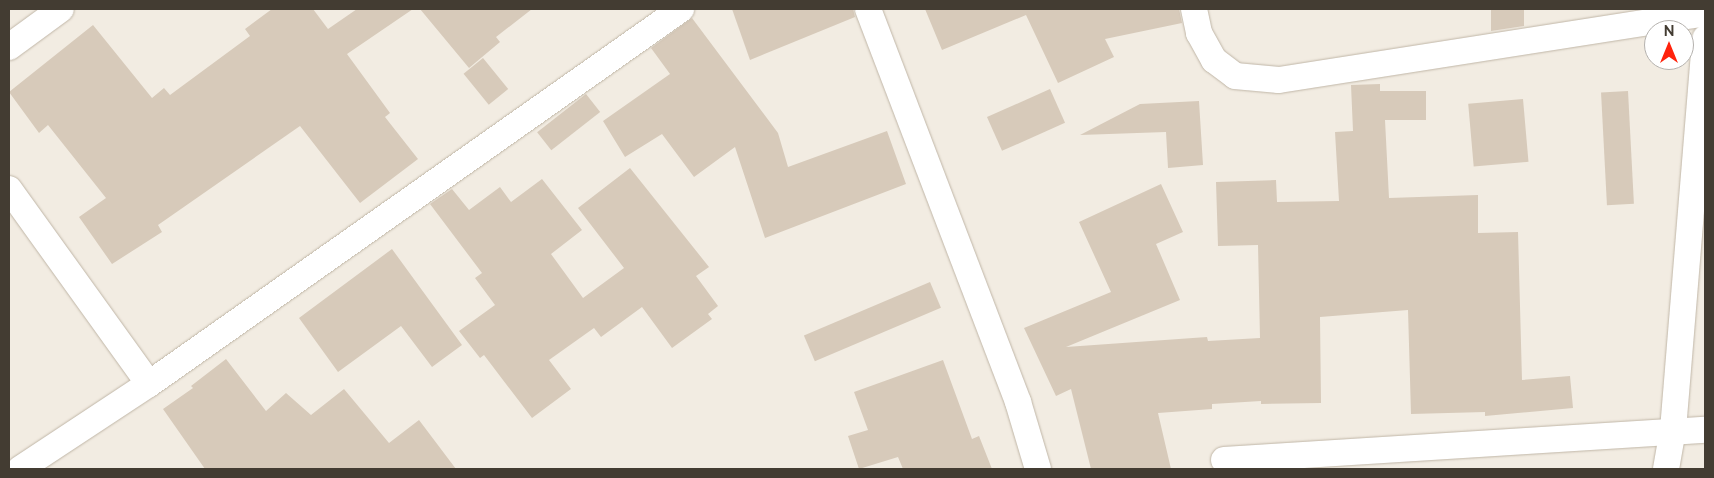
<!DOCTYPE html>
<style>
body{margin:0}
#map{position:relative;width:1714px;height:478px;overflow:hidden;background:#f2ece2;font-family:Raleway,sans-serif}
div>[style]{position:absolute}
.building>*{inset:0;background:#d7caba;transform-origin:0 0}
.roads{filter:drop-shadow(0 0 1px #c0b6a7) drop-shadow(0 0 1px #c0b6a7)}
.minor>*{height:26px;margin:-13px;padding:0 13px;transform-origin:13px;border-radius:13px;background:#fff}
span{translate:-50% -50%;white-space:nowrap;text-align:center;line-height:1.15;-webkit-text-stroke:4.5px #fff;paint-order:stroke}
.frame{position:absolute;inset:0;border:10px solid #433c32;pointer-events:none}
.north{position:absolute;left:1644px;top:20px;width:50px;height:50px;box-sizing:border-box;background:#fff;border:1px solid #b4b1ad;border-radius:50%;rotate:0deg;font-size:14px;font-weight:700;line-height:20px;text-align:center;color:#433c32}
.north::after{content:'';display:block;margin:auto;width:18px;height:22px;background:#ff230c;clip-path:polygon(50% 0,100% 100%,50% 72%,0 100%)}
</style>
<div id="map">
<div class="building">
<div style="clip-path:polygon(272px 9px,313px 9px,328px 29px,357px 9px,413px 9px,347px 54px,390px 113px,385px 117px,418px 159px,360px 203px,300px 126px,158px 225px,162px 232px,112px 264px,79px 217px,106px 198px,48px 125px,39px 133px,9px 92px,93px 25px,152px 98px,164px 88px,170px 95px,250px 36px,245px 29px)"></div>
<div style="clip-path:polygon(420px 9px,532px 9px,496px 37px,500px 42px,469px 68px)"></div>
<div style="clip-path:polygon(732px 9px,853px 9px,855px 17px,750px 60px)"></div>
<div style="clip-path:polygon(925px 9px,1179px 9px,1182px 23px,1105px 39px,1114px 57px,1058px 83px,1026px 15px,942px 50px)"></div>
<div style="clip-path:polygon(1491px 9px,1524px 9px,1524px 26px,1491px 31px)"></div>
<div style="clip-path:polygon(692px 18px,778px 133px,788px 167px,887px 131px,906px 184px,765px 238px,735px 147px,694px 177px,662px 134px,625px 157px,603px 121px,670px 74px,651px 48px)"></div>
<div style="left:483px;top:58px;width:40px;height:25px;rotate:51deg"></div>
<div style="clip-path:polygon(1380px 84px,1380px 91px,1426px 91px,1426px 120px,1385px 120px,1389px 198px,1478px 195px,1478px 233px,1518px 232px,1522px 380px,1570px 376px,1573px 408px,1485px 416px,1485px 412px,1411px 414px,1408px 310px,1320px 317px,1321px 403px,1261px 404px,1261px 401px,1212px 404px,1212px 409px,1158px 413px,1171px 469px,1091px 469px,1071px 389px,1056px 396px,1024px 328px,1111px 292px,1079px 222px,1161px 184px,1183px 232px,1156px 244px,1180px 300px,1066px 347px,1207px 337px,1208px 341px,1260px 338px,1258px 245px,1218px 246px,1216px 182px,1276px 180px,1277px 202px,1339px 201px,1335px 132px,1353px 131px,1351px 85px)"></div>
<div style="left:1050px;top:89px;width:37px;height:69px;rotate:66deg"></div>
<div style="left:1628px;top:91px;width:113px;height:27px;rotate:87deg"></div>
<div style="left:586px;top:94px;width:23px;height:62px;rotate:52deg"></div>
<div style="left:1523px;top:99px;width:63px;height:55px;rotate:85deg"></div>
<div style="clip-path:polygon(1199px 101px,1203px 165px,1168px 168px,1166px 132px,1080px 135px,1140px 104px)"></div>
<div style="clip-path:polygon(630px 168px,709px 267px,696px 276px,718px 306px,708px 314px,712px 319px,672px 348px,642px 307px,601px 337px,594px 328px,549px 360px,571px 389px,532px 418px,484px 355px,480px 358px,459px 331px,495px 305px,475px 278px,482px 273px,430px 204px,452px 189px,469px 210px,500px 187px,511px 202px,542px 179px,582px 230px,551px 254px,583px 298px,624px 268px,578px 208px)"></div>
<div style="clip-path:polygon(392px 249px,462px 345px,432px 367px,401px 326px,338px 372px,299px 318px)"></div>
<div style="left:930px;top:282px;width:28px;height:137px;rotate:67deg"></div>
<div style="clip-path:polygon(226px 359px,266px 411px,286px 393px,311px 415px,344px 389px,389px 443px,419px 420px,456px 469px,205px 469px,163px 409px,193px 388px,191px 386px)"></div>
<div style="clip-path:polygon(943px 360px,972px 439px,979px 436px,992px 469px,903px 469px,898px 457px,859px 469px,848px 436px,868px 430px,854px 392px)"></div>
</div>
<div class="roads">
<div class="minor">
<div style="left:868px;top:9px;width:421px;rotate:69.1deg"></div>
<div style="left:1018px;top:402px;width:70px;rotate:73.4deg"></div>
<div style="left:1194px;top:9px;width:25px;rotate:78deg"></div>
<div style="left:1199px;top:33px;width:31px;rotate:61deg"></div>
<div style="left:1214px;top:60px;width:26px;rotate:37deg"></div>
<div style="left:1235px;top:76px;width:44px;rotate:5.2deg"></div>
<div style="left:1279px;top:80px;width:431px;rotate:-8.9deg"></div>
<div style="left:9px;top:47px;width:64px;rotate:-36.2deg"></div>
<div style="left:9px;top:189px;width:240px;rotate:54.3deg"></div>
<div style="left:1224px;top:460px;width:482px;rotate:-3.6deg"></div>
<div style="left:20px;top:469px;width:154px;rotate:-33.4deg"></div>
<div style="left:149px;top:384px;width:651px;rotate:-35.18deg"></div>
<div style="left:1666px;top:469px;width:40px;rotate:-80deg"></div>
<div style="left:1673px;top:430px;width:393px;rotate:-85.3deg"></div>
</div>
</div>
<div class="frame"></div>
<div class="north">N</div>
</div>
